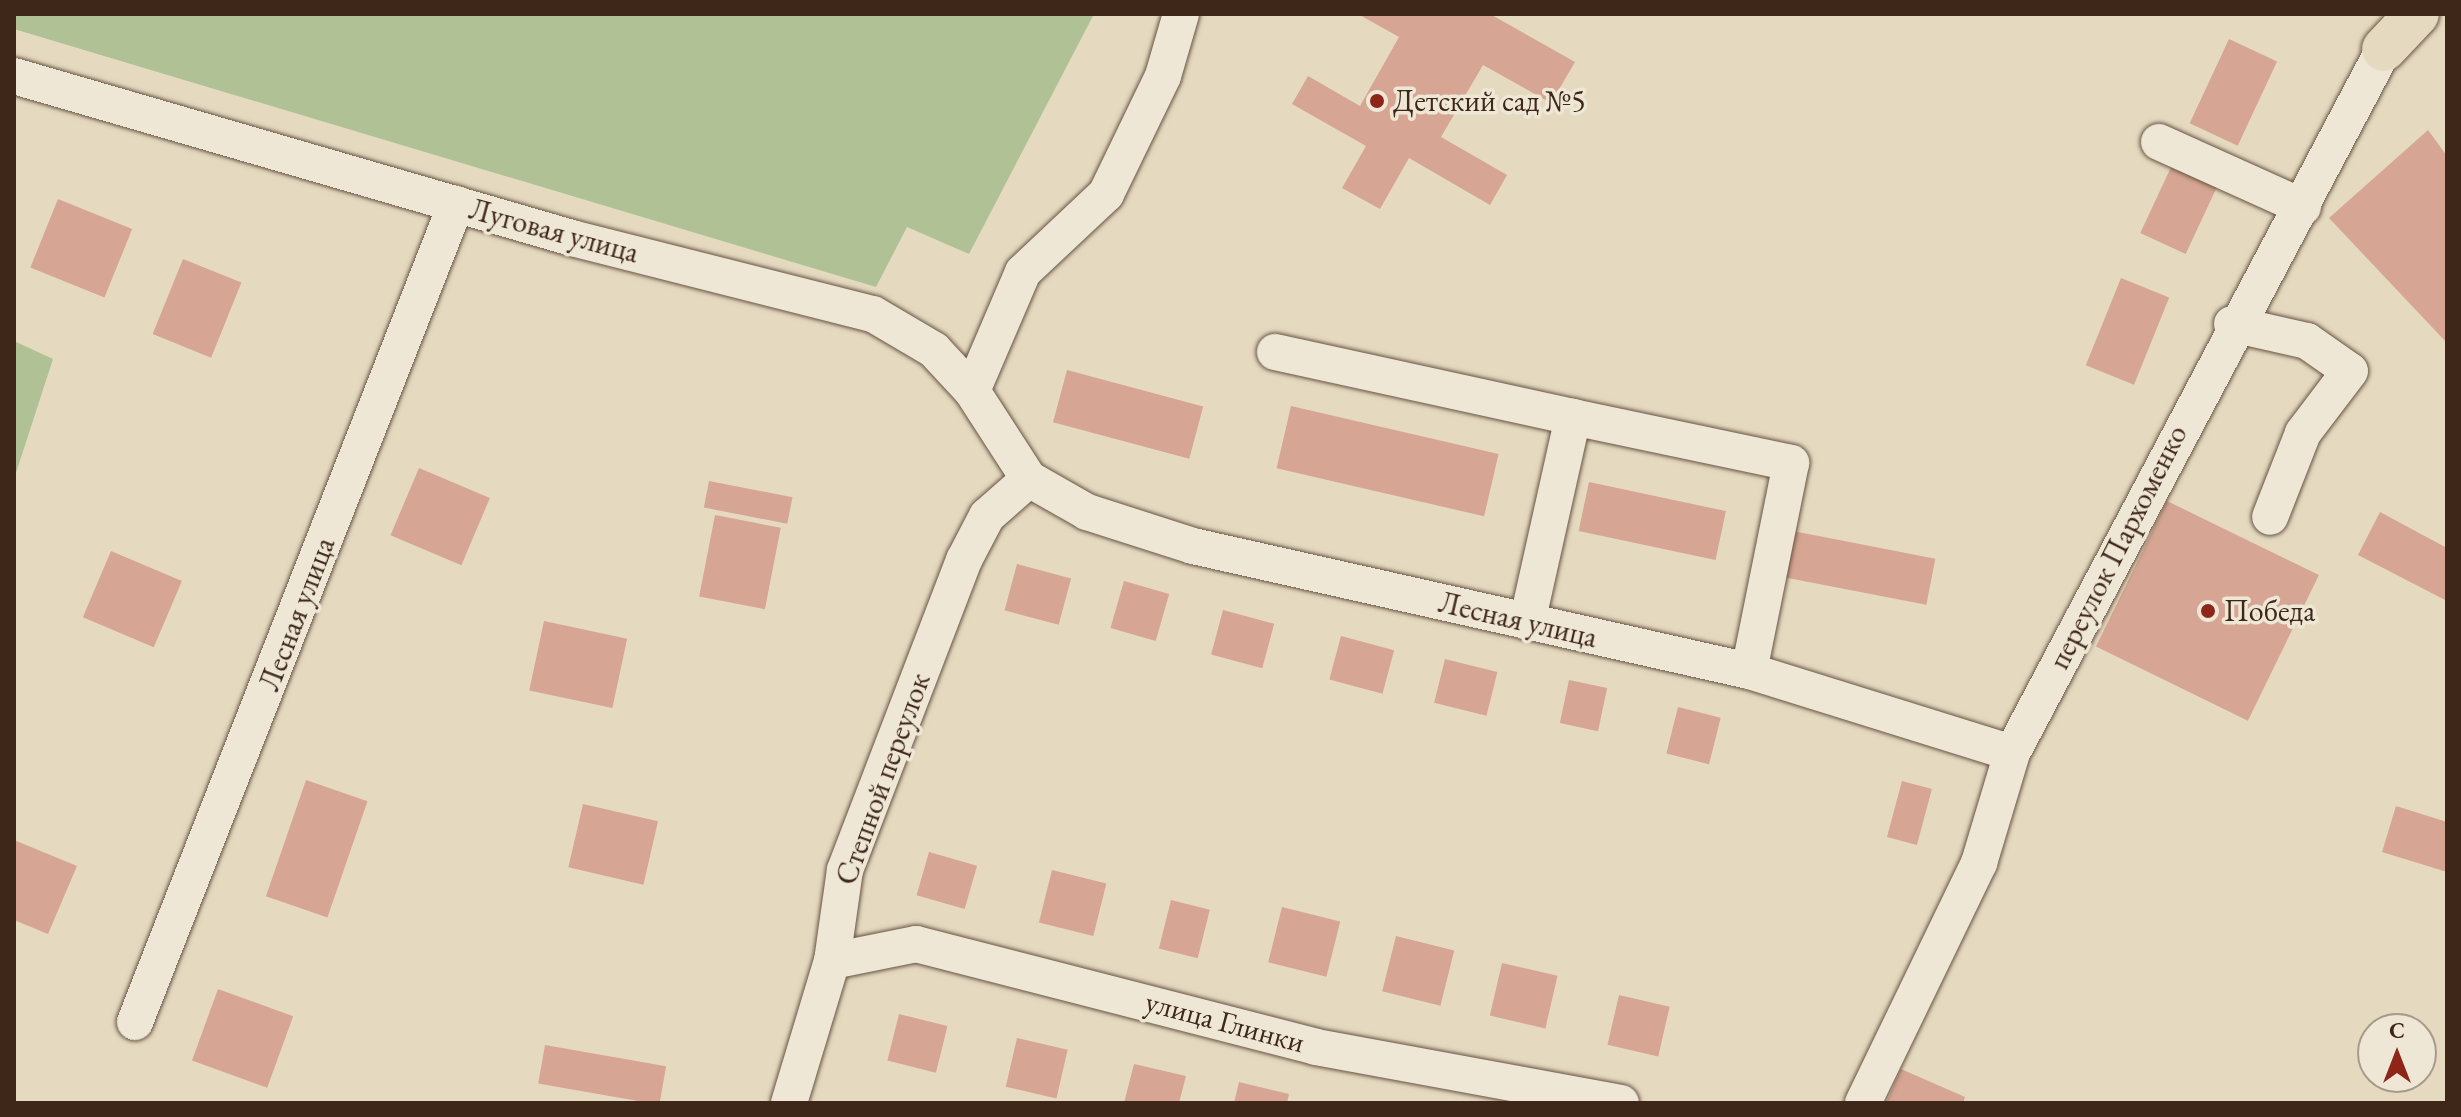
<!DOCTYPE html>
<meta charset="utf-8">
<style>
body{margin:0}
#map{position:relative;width:2461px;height:1117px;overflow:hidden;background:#e5dac0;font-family:"EB Garamond",serif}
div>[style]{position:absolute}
.green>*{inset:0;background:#b0c196}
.building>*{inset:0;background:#d6a593;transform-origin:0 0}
.roads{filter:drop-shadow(0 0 2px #685343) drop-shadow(0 0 2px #685343)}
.minor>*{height:36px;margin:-18px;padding:0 18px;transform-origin:18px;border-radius:18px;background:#eee7d6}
.major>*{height:44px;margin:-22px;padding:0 22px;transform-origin:22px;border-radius:22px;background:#e5dac0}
.dots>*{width:22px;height:22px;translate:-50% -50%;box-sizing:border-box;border:4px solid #eee7d6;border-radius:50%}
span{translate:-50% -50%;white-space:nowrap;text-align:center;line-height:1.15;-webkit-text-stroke:7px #eee7d6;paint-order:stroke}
.poi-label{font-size:30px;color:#3e2619}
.left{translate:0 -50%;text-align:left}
.street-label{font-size:30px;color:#3e2619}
.frame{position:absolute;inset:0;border:16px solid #3e2619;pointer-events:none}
.north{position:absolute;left:2357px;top:1013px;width:80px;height:80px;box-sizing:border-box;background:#eee7d6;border:2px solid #a89a8a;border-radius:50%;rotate:0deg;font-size:22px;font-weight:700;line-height:32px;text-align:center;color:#3e2619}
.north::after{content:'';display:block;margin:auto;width:28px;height:36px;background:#8f2418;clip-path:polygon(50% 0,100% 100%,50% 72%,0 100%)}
</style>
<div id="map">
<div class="green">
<div style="clip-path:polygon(14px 14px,1094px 14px,969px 254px,907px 227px,876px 287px,14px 29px)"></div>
<div style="clip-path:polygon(14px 341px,53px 359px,14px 479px)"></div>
</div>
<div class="building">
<div style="clip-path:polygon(1358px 14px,1490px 14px,1575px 62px,1551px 103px,1483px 65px,1441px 137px,1507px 175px,1490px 205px,1409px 158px,1380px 209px,1342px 188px,1366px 146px,1292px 104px,1308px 76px,1360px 106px,1399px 37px)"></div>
<div style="left:2229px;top:39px;width:53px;height:93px;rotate:25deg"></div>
<div style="clip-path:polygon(2428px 130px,2447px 156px,2447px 343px,2329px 218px)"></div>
<div style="left:2172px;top:165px;width:50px;height:75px;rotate:25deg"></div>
<div style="left:58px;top:199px;width:80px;height:74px;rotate:22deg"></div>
<div style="left:183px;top:259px;width:63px;height:81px;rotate:22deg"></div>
<div style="left:2121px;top:278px;width:52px;height:94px;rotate:22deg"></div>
<div style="left:1067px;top:370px;width:141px;height:54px;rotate:15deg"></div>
<div style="left:1291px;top:406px;width:213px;height:64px;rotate:13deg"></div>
<div style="left:419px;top:468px;width:77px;height:73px;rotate:23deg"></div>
<div style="left:709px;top:481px;width:85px;height:27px;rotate:11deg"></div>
<div style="left:1589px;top:482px;width:140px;height:50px;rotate:12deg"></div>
<div style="left:2167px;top:501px;width:169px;height:162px;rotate:26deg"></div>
<div style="clip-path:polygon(2380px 512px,2447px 548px,2447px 601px,2358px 555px)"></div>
<div style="left:715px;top:515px;width:67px;height:83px;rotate:11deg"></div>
<div style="left:1793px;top:531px;width:145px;height:47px;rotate:11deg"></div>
<div style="left:111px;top:551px;width:77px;height:72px;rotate:23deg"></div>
<div style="left:1017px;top:564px;width:56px;height:48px;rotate:15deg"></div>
<div style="left:1124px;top:581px;width:47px;height:49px;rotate:16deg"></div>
<div style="left:1223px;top:610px;width:53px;height:46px;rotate:15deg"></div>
<div style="left:544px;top:621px;width:85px;height:71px;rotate:12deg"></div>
<div style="left:1341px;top:636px;width:55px;height:45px;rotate:15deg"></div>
<div style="left:1445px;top:659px;width:54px;height:45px;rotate:14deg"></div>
<div style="left:1569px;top:680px;width:39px;height:44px;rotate:12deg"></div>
<div style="left:1678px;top:707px;width:44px;height:48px;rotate:14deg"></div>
<div style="left:306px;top:780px;width:65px;height:123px;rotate:19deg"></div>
<div style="left:1902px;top:781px;width:31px;height:58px;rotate:15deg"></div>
<div style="left:583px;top:804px;width:77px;height:65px;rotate:13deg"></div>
<div style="clip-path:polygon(2396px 806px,2447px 822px,2447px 872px,2382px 852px)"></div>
<div style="clip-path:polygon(14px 840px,77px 866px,48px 934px,14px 920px)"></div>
<div style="left:929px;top:852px;width:50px;height:45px;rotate:16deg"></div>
<div style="left:1052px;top:870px;width:56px;height:54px;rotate:14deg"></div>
<div style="left:1171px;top:900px;width:40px;height:50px;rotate:14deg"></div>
<div style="left:1282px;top:907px;width:60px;height:57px;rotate:14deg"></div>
<div style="left:1396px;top:936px;width:60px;height:57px;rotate:14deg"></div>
<div style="left:1502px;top:963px;width:57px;height:54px;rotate:13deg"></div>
<div style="left:218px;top:989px;width:80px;height:76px;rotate:20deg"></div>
<div style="left:1619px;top:995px;width:52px;height:51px;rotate:13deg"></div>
<div style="left:899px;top:1014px;width:50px;height:48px;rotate:14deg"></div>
<div style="left:1017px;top:1038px;width:52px;height:50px;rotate:13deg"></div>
<div style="left:545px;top:1045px;width:123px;height:39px;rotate:10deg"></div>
<div style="clip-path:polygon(1134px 1064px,1186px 1076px,1179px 1103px,1124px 1103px)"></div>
<div style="clip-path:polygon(1901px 1069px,1965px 1097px,1963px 1103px,1886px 1103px)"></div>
<div style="clip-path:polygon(1239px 1082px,1289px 1094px,1287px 1103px,1234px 1103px)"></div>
</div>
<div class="roads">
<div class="minor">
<div style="left:14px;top:76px;width:581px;rotate:16.19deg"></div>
<div style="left:572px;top:238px;width:310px;rotate:14.2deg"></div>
<div style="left:873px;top:314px;width:71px;rotate:30.5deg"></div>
<div style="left:934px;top:350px;width:56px;rotate:47.2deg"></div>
<div style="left:972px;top:391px;width:105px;rotate:57.1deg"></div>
<div style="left:1029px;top:479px;width:67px;rotate:29.6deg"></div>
<div style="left:1087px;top:512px;width:111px;rotate:17.8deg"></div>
<div style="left:1193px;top:546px;width:570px;rotate:12.67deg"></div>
<div style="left:1749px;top:671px;width:275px;rotate:17.3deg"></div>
<div style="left:2159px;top:142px;width:158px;rotate:24.3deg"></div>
<div style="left:2232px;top:324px;width:77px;rotate:12.8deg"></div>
<div style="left:2307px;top:341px;width:52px;rotate:34.9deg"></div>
<div style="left:2350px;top:371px;width:78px;rotate:127.2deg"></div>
<div style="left:2303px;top:433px;width:90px;rotate:111.4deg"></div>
<div style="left:1275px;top:352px;width:305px;rotate:12.3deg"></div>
<div style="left:1573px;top:417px;width:210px;rotate:102.6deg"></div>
<div style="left:972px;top:391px;width:129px;rotate:-66.8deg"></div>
<div style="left:1023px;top:272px;width:114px;rotate:-43.2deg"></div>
<div style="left:1106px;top:194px;width:131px;rotate:-64.2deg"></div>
<div style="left:1163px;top:76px;width:65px;rotate:-73.8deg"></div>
<div style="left:1573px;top:417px;width:223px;rotate:11.9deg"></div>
<div style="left:1791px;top:463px;width:212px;rotate:101.4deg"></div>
<div style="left:832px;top:961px;width:86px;rotate:-11.4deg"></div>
<div style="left:916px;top:944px;width:413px;rotate:14.4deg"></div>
<div style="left:1316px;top:1047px;width:310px;rotate:10.4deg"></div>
<div style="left:135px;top:1022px;width:879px;rotate:-68.57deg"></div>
<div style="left:789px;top:1103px;width:148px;rotate:-73.2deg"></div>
<div style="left:832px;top:961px;width:92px;rotate:-81.9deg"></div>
<div style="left:845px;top:870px;width:332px;rotate:-69deg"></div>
<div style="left:964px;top:560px;width:50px;rotate:-62.4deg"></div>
<div style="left:987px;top:516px;width:56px;rotate:-41.4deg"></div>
<div style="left:1863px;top:1103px;width:267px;rotate:-64.2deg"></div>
<div style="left:1979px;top:863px;width:115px;rotate:-73.3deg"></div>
<div style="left:2012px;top:753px;width:796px;rotate:-62.15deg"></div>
</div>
<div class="major">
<div style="left:2384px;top:49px;width:48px;rotate:-46.7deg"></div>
</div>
</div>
<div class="dots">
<div style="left:1377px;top:101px;background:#8f2418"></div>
<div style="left:2208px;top:611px;background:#8f2418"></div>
</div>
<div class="poi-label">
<span class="left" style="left:1393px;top:101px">Детский сад №5</span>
<span class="left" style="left:2224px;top:611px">Победа</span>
</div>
<div class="street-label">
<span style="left:554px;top:231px;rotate:15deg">Луговая улица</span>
<span style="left:2118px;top:547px;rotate:-63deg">переулок Пархоменко</span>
<span style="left:297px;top:614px;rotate:-69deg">Лесная улица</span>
<span style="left:1518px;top:620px;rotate:13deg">Лесная улица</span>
<span style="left:883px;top:779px;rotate:-70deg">Степной переулок</span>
<span style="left:1225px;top:1022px;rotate:15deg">улица Глинки</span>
</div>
<div class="frame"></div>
<div class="north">С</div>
</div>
